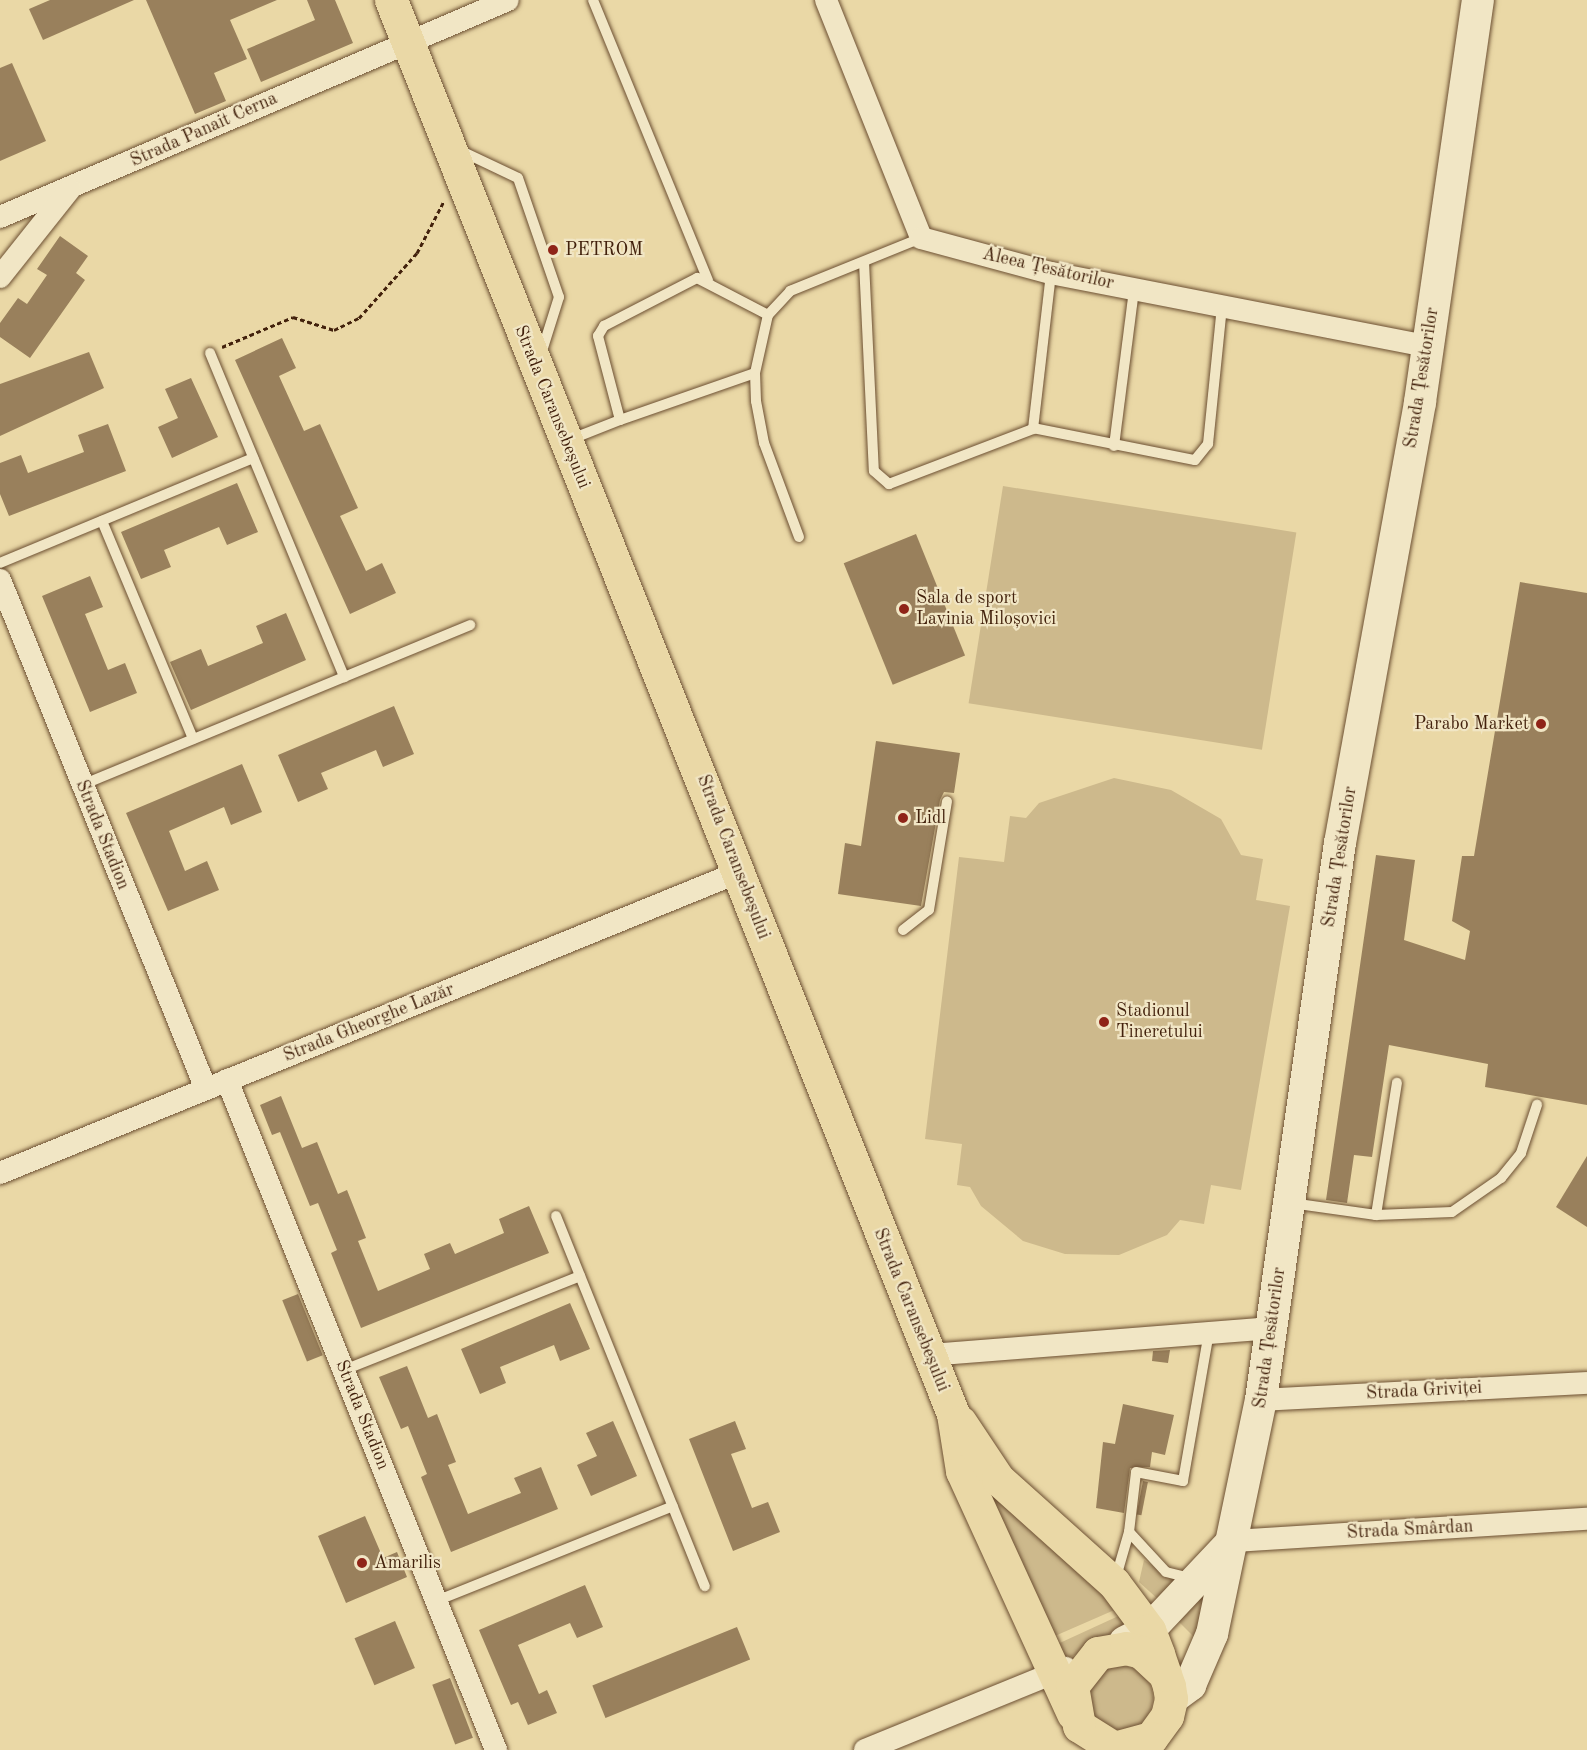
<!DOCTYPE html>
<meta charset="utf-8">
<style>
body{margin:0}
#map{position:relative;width:1587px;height:1750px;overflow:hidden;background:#ead8a6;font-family:"Old Standard TT",serif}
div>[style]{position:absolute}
.green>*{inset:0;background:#cdb98c;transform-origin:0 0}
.round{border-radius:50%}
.building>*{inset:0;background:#99805c;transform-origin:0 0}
.path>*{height:3px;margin-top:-1.5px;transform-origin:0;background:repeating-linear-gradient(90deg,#42210c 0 4.5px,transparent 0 7.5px)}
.roads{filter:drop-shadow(0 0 2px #6c4f32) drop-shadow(0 0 2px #6c4f32)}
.lane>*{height:10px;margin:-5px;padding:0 5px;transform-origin:5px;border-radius:5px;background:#f1e6c5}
.street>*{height:22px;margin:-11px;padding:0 11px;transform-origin:11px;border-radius:11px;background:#f1e6c5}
.secondary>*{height:32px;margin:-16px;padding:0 16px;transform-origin:16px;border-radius:16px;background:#f1e6c5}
.primary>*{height:33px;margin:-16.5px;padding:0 16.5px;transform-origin:16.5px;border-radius:16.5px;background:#ead8a6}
.dots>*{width:16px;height:16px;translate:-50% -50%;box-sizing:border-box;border:3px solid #f1e6c5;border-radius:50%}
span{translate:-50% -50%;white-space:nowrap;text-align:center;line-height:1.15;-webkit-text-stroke:4.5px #f1e6c5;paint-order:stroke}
.street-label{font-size:18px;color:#42210c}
.poi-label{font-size:18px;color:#42210c}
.left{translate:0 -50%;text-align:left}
.right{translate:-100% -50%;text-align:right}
</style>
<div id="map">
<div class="green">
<div style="left:1003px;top:486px;width:297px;height:220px;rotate:9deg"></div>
<div style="clip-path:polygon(1114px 778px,1171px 790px,1221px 819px,1241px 855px,1263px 859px,1256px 900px,1290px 906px,1241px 1190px,1211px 1185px,1204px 1224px,1180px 1220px,1167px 1235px,1119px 1255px,1065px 1254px,1023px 1241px,981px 1206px,970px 1187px,957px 1185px,962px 1144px,925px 1139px,959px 857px,1004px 862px,1010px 816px,1026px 818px,1039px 803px)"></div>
<div style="clip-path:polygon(981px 1478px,1119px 1608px,1048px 1639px)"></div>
<div style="clip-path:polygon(1144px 1560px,1178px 1582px,1160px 1601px,1139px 1582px)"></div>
<div style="clip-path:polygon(1218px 1564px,1198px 1641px,1172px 1615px)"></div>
<div style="clip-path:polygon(1125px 1613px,1131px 1622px,1116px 1637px,1061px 1661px,1051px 1647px)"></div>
<div class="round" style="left:1089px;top:1666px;width:64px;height:64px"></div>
</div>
<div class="building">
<div style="clip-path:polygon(50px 0,134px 0,43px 40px,29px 9px)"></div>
<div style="clip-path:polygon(146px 0,277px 0,230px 20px,247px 59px,214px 73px,226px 101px,195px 114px)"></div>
<div style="clip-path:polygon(307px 0,335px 0,353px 43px,261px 82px,247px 49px,315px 20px)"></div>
<div style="clip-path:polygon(12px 63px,46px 141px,0 161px,0 68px)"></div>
<div style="clip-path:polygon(60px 236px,88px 256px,76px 273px,85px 280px,30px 358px,0 337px,0 323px,18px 298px,27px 304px,47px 275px,37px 269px)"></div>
<div style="clip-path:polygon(282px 338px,296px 368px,279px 376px,304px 431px,320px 424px,358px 508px,340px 516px,366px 571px,382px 563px,396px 593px,350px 614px,235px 360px)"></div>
<div style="clip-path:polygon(89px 352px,104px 388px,0 436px,0 384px)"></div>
<div style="clip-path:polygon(191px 378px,218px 437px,172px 458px,158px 427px,178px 418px,165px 389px)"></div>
<div style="clip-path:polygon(108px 424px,126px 471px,9px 516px,0 494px,0 463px,21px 455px,28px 473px,84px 452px,78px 435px)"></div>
<div style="clip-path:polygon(237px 483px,258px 532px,227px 545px,219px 527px,164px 550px,171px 567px,141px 579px,121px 532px)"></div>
<div style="left:916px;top:534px;width:131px;height:78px;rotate:68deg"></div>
<div style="clip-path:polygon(90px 576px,103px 607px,85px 614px,108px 670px,125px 663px,137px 693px,90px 712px,42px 596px)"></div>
<div style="clip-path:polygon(1520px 582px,1587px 593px,1587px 1105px,1485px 1087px,1488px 1064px,1389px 1045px,1372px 1157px,1354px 1155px,1347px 1203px,1326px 1200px,1376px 855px,1415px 860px,1404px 940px,1465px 960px,1470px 931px,1452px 921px,1462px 856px,1474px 856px)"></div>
<div style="clip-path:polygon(286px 613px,306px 660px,191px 710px,170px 662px,201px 649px,208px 666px,263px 643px,256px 626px)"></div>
<div style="clip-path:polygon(394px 706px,414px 754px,383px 767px,376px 750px,321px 773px,328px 789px,298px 802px,278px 755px)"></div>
<div style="clip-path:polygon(876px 741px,960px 753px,954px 793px,944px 792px,940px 800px,921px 906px,838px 894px,845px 843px,861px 846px)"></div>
<div style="clip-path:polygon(242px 764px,262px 812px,231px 825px,224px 807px,169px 831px,185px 871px,207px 861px,219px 890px,168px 911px,126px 813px)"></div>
<div style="clip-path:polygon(281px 1096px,302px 1148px,317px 1142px,338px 1194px,347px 1190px,366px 1238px,358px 1241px,378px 1291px,430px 1269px,424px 1254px,450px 1243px,455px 1254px,504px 1233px,499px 1219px,529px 1206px,549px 1253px,361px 1328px,331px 1253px,337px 1250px,318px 1203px,310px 1206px,280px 1132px,272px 1135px,260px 1105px)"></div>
<div style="clip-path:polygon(1587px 1156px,1587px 1227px,1556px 1207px)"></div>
<div style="left:298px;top:1294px;width:66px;height:17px;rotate:68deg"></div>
<div style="clip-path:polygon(570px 1303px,590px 1349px,560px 1361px,554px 1345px,500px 1367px,506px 1383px,480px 1394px,461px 1349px)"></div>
<div style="clip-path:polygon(1170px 1350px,1168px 1363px,1152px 1361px,1153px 1351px)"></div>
<div style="clip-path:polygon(407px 1366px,428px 1418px,437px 1414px,456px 1462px,448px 1465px,468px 1514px,521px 1493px,514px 1478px,541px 1467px,558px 1509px,451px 1552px,421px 1477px,427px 1474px,408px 1426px,401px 1429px,379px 1377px)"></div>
<div style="clip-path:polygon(1123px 1404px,1174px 1415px,1165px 1455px,1152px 1452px,1150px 1467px,1130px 1468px,1124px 1513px,1096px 1508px,1103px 1442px,1115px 1444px)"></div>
<div style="clip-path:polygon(613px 1421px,637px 1476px,591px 1496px,577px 1465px,597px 1456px,586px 1433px)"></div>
<div style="clip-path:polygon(735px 1421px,746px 1449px,731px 1454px,752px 1508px,768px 1502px,780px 1532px,733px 1551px,689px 1439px)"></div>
<div style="left:1143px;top:1481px;width:5px;height:34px;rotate:11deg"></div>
<div style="clip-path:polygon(365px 1516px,383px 1558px,397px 1552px,407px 1577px,346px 1603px,318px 1536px)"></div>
<div style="clip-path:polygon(585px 1585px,603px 1627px,577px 1638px,570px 1623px,518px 1645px,539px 1694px,547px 1690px,557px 1713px,528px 1725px,518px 1702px,511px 1705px,479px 1630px)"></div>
<div style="left:395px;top:1621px;width:51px;height:44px;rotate:67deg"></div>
<div style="left:737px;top:1627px;width:35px;height:156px;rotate:68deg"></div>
<div style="left:450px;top:1678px;width:64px;height:19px;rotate:69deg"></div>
</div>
<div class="path">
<div style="left:222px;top:347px;width:77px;rotate:-22.9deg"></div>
<div style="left:293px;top:317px;width:43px;rotate:17.6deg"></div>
<div style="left:334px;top:330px;width:28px;rotate:-26deg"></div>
<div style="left:359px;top:318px;width:87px;rotate:-48.3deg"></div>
<div style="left:417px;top:253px;width:59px;rotate:-62.6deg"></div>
</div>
<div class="roads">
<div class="lane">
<div style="left:593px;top:0;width:303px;rotate:67.7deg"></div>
<div style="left:459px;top:150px;width:65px;rotate:25.4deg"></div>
<div style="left:518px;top:178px;width:126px;rotate:71deg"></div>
<div style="left:559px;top:297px;width:60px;rotate:107.5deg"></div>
<div style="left:864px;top:262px;width:209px;rotate:87.3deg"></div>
<div style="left:874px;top:471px;width:20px;rotate:41deg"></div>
<div style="left:889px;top:484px;width:154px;rotate:-20.9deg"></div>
<div style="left:1033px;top:429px;width:157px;rotate:-83.4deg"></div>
<div style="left:210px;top:353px;width:351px;rotate:67.5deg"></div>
<div style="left:620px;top:420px;width:143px;rotate:-19.2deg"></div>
<div style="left:1033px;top:428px;width:165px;rotate:11.2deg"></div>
<div style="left:1195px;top:460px;width:21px;rotate:-51deg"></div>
<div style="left:1208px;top:444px;width:139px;rotate:-84.2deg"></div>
<div style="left:569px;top:440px;width:55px;rotate:-21.4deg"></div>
<div style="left:620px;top:420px;width:87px;rotate:-104.7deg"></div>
<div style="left:598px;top:336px;width:12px;rotate:-59deg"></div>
<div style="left:604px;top:326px;width:105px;rotate:-27.3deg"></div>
<div style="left:697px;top:278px;width:80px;rotate:27.5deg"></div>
<div style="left:1114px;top:446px;width:158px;rotate:-82.7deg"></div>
<div style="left:102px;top:521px;width:236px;rotate:67.3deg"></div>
<div style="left:799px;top:537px;width:100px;rotate:-110.4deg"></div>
<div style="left:764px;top:443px;width:43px;rotate:-100.8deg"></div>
<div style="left:756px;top:401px;width:28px;rotate:-92deg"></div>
<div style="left:755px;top:373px;width:59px;rotate:-77.4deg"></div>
<div style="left:768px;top:315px;width:33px;rotate:-47deg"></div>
<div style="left:790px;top:291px;width:141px;rotate:-22deg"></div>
<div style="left:0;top:563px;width:274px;rotate:-22.5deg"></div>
<div style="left:82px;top:785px;width:420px;rotate:-22.4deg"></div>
<div style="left:903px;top:930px;width:33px;rotate:-38deg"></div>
<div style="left:929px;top:910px;width:110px;rotate:-80.6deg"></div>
<div style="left:1291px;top:1203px;width:86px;rotate:8deg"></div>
<div style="left:1376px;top:1215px;width:76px;rotate:-2.3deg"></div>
<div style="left:1452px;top:1212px;width:60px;rotate:-34.8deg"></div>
<div style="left:1501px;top:1178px;width:32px;rotate:-51deg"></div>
<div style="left:1521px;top:1153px;width:51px;rotate:-71.6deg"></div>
<div style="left:1376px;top:1215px;width:134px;rotate:-81deg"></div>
<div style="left:556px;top:1216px;width:399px;rotate:68.1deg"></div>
<div style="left:344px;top:1370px;width:254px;rotate:-21.7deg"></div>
<div style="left:1129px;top:1532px;width:54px;rotate:47.2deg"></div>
<div style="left:1166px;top:1572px;width:25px;rotate:14deg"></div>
<div style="left:1116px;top:1577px;width:47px;rotate:-73.9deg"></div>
<div style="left:1129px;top:1532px;width:60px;rotate:-83.3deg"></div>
<div style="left:1136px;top:1472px;width:48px;rotate:10.8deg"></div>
<div style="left:1183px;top:1481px;width:151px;rotate:-80.1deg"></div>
<div style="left:436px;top:1601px;width:255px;rotate:-21.8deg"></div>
</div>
<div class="street">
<div style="left:826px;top:0;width:256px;rotate:68.2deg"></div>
<div style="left:921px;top:238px;width:135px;rotate:15.1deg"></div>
<div style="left:1051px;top:273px;width:383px;rotate:11deg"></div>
<div style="left:0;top:217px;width:552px;rotate:-23.13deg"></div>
<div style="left:0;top:277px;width:112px;rotate:-51.5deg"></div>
<div style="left:0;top:580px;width:549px;rotate:67.97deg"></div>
<div style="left:227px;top:1080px;width:722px;rotate:68.12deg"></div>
<div style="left:0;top:1173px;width:798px;rotate:-22.16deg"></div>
<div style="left:929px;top:1355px;width:343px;rotate:-4.5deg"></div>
<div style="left:1261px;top:1400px;width:326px;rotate:-3deg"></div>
<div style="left:1233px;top:1541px;width:355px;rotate:-3.6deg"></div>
<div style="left:865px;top:1750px;width:217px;rotate:-22.2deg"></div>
</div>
<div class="secondary">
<div style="left:1125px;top:1642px;width:27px;rotate:-27deg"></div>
<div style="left:1149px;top:1630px;width:122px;rotate:-46.7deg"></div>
<div style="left:1171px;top:1699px;width:24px;rotate:-36deg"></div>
<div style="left:1190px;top:1685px;width:56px;rotate:-66.7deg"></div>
<div style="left:1212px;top:1634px;width:239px;rotate:-78.2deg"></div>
<div style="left:1261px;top:1400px;width:563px;rotate:-81.93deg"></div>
<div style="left:1340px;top:843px;width:448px;rotate:-79.7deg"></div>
<div style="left:1420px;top:402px;width:406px;rotate:-81.8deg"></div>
</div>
<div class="primary">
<div style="left:391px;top:0;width:1522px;rotate:68.32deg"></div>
<div style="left:953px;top:1414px;width:58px;rotate:81deg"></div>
<div style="left:962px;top:1471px;width:267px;rotate:65.4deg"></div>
<div style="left:960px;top:1422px;width:69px;rotate:56.3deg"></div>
<div style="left:998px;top:1479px;width:156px;rotate:41.9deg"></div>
<div style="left:1114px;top:1583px;width:59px;rotate:53.3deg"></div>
<div style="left:1149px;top:1630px;width:26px;rotate:69deg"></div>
<div style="left:1158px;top:1654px;width:34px;rotate:71deg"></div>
<div style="left:1169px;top:1686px;width:13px;rotate:81deg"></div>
<div style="left:1171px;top:1699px;width:17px;rotate:103deg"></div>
<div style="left:1167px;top:1716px;width:27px;rotate:126deg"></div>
<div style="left:1151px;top:1738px;width:38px;rotate:165deg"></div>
<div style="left:1114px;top:1748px;width:41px;rotate:-147.8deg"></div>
<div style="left:1079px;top:1726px;width:41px;rotate:-99.9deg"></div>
<div style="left:1072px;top:1686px;width:42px;rotate:-51.8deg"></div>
<div style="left:1098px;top:1653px;width:28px;rotate:-10deg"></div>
<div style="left:1126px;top:1648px;width:16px;rotate:15deg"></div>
<div style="left:1141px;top:1652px;width:33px;rotate:43deg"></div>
</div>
</div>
<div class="dots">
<div style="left:553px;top:250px;background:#8f2418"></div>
<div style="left:904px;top:609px;background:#8f2418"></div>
<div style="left:1541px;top:724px;background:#8f2418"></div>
<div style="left:903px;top:818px;background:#8f2418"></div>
<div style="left:1104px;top:1022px;background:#8f2418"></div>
<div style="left:362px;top:1563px;background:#8f2418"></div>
</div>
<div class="street-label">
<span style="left:204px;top:130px;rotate:-24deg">Strada Panait Cerna</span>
<span style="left:1048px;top:269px;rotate:13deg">Aleea Țesătorilor</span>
<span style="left:1422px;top:378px;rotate:-81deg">Strada Țesătorilor</span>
<span style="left:552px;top:407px;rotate:68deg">Strada Caransebeșului</span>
<span style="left:102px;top:835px;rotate:68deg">Strada Stadion</span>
<span style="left:733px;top:857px;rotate:69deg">Strada Caransebeșului</span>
<span style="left:1340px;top:857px;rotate:-81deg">Strada Țesătorilor</span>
<span style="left:369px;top:1023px;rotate:-22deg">Strada Gheorghe Lazăr</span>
<span style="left:911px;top:1310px;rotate:68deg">Strada Caransebeșului</span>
<span style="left:1270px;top:1338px;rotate:-82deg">Strada Țesătorilor</span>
<span style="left:1424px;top:1391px;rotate:-3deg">Strada Griviței</span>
<span style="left:362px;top:1415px;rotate:68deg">Strada Stadion</span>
<span style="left:1410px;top:1530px;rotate:-3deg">Strada Smârdan</span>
</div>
<div class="poi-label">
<span class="left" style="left:565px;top:250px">PETROM</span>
<span class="left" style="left:916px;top:609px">Sala de sport<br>Lavinia Miloșovici</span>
<span class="right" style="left:1529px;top:724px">Parabo Market</span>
<span class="left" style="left:915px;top:818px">Lidl</span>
<span class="left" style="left:1116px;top:1022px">Stadionul<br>Tineretului</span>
<span class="left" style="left:374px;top:1563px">Amarilis</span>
</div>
</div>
